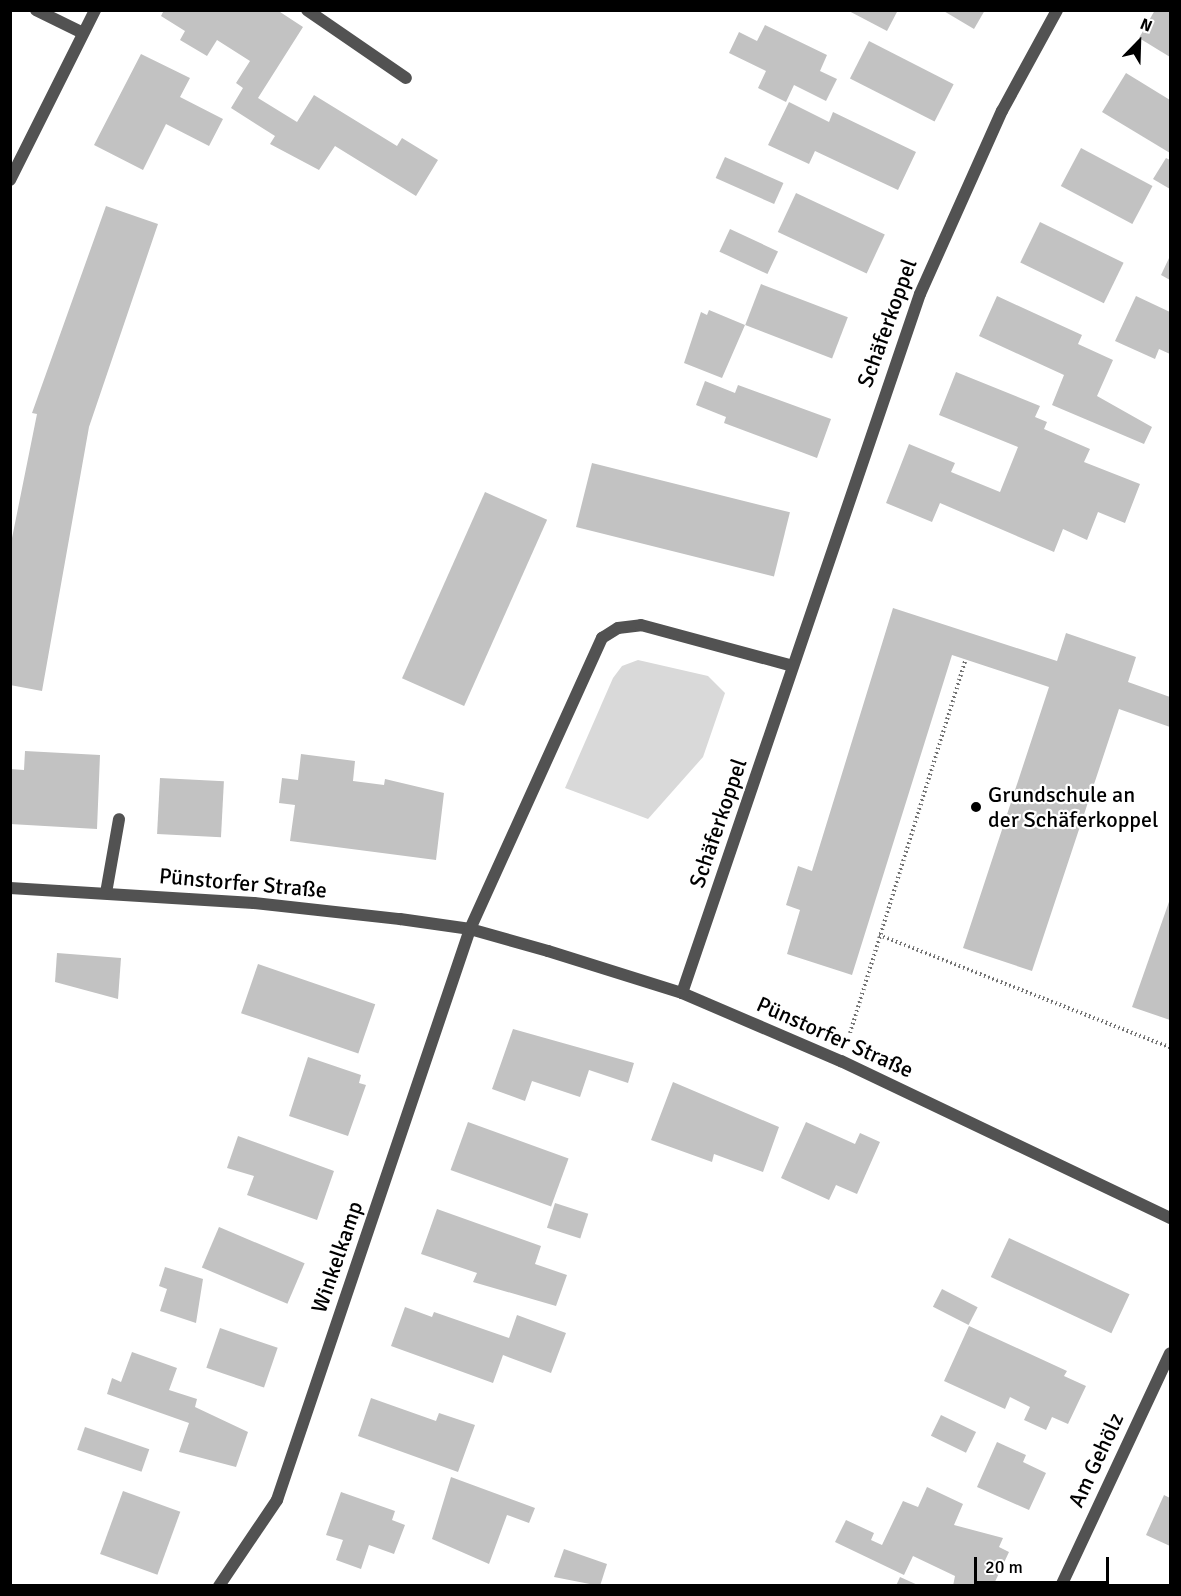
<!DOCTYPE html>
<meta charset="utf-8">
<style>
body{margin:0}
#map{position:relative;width:1181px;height:1596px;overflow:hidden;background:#fff;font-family:Signika,sans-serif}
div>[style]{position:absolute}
.green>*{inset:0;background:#d9d9d9}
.building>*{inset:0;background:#c2c2c2;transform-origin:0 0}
.path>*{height:4px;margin-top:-2px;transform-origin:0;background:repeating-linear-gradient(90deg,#747474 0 1.5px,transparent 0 4.5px)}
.lane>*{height:12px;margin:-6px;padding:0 6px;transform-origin:6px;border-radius:6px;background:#525252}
.street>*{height:12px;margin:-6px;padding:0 6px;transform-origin:6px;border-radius:6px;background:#525252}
.dots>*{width:16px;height:16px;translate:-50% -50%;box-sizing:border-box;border:3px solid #fff;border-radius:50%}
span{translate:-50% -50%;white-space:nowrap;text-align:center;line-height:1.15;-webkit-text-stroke:4.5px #fff;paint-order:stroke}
.street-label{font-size:22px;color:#000}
.poi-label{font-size:22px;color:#000}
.left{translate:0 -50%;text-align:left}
.frame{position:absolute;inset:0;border:12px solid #000;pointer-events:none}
.north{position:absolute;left:1109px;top:12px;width:60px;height:60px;-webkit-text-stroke:4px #fff;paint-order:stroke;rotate:23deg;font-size:16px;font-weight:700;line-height:24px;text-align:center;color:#000}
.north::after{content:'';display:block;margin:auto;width:21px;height:27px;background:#000;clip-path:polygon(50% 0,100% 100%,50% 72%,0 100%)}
.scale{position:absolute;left:974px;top:1557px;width:135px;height:27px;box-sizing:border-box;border:3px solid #000;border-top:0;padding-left:8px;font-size:18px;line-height:21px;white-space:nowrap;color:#000;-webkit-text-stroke:4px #fff;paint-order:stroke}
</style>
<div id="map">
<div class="green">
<div style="clip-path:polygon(638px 660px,708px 676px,725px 693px,703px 757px,648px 819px,565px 788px,613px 678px,622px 666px)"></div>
</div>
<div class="building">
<div style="clip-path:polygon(164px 10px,277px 10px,303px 27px,258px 98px,297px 122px,314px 95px,397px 146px,402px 138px,438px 160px,416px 196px,335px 146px,319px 170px,270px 144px,275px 136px,231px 108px,243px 88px,236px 83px,250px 61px,217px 40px,207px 56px,180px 40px,185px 31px,161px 16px)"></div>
<div style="clip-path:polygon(847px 10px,898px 10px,887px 31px)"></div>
<div style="clip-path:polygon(942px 10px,985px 10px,974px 29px)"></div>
<div style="clip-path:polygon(1155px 10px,1170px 10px,1170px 57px,1139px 38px)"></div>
<div style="clip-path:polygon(765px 25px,827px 55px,820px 71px,837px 79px,826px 101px,794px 85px,786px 102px,758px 88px,766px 71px,729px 53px,739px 32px,757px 41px)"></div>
<div style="left:869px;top:41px;width:95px;height:42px;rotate:27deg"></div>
<div style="clip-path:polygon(141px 54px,190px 78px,180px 97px,223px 119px,209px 146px,166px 124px,143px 170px,94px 145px)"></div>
<div style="clip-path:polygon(1126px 73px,1170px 100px,1170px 153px,1102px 112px)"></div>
<div style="clip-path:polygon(789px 102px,829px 122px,833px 112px,916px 152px,898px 190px,815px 151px,809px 164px,768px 145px)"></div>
<div style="left:1081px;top:148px;width:81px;height:43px;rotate:28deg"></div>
<div style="left:725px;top:157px;width:64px;height:23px;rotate:24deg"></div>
<div style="clip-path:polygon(1166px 158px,1170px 160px,1170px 189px,1153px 179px)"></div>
<div style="left:796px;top:193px;width:98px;height:43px;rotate:25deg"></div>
<div style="clip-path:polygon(106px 206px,158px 224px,89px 427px,42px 691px,10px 685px,10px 548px,37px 414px,32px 413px)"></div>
<div style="left:1040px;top:222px;width:93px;height:45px;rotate:26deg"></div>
<div style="left:730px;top:229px;width:53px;height:25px;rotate:25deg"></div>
<div style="clip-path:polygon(1170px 256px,1170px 280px,1161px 275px)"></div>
<div style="left:761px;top:284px;width:93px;height:44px;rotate:21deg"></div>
<div style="clip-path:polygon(997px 296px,1082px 335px,1078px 344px,1113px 360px,1097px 396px,1152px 427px,1144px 444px,1052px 405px,1064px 375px,979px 336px)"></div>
<div style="clip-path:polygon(1136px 296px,1170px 312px,1170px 354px,1159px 349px,1155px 359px,1115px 341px)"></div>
<div style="clip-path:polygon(709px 310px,745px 325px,722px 378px,684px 363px,701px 312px,707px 315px)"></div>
<div style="clip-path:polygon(956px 372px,1040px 406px,1035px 417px,1047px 422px,1044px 429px,1090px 449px,1084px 462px,1140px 484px,1125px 523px,1098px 512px,1087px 540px,1063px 529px,1054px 552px,940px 503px,932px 522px,886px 503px,909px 444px,955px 463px,951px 472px,1000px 492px,1018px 447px,939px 415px)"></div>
<div style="clip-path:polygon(705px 381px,735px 393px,738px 385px,831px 419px,817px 458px,724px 423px,726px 417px,696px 405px)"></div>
<div style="left:592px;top:463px;width:204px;height:66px;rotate:14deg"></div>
<div style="left:485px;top:492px;width:68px;height:204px;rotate:24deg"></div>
<div style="clip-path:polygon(893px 608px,1057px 661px,1066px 633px,1136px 657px,1128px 682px,1170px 697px,1170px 727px,1119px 709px,1032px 971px,963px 948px,1049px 687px,952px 655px,852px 975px,787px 954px,800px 910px,786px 905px,798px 866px,812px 871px)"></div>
<div style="clip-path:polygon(25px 751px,100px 755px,97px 829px,10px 824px,10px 769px,24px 770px)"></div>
<div style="clip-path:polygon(301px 754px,355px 761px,353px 781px,384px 785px,385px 779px,444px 793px,436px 860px,290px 841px,295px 805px,279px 803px,282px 778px,298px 780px)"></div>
<div style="left:160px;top:778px;width:64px;height:56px;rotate:3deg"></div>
<div style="clip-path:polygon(1170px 899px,1170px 1020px,1132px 1007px)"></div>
<div style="clip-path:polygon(57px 953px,121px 958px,118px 999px,55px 982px)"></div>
<div style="left:258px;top:964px;width:124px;height:52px;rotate:19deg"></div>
<div style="clip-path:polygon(513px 1029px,634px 1063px,628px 1083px,589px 1070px,580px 1097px,532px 1081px,525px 1101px,492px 1089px)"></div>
<div style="clip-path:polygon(308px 1057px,361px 1075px,359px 1083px,366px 1085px,348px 1136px,289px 1116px)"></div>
<div style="clip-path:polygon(673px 1082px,779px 1127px,763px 1172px,714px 1154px,712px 1162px,651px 1140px)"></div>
<div style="left:468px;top:1122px;width:107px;height:51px;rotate:20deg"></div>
<div style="clip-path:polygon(806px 1122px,855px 1144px,860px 1133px,880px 1142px,857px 1194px,836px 1185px,829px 1200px,781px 1178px)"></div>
<div style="clip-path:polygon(238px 1136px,334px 1171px,317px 1220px,247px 1195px,254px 1176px,227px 1168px)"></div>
<div style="left:555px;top:1203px;width:35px;height:26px;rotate:18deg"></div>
<div style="clip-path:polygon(437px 1209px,541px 1246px,535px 1264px,567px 1275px,556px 1306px,473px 1282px,477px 1273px,421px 1254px)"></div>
<div style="left:219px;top:1227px;width:93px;height:44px;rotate:23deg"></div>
<div style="left:1009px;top:1238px;width:133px;height:43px;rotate:25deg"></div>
<div style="clip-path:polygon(165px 1267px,203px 1279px,196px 1323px,160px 1311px,167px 1289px,159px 1286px)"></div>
<div style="left:942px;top:1289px;width:40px;height:20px;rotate:27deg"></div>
<div style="clip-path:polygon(405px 1307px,432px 1317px,434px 1312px,509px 1338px,517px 1315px,566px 1333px,551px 1373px,503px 1355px,493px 1383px,391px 1346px)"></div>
<div style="clip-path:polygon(969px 1326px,1067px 1371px,1064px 1376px,1086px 1386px,1068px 1424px,1052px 1417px,1046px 1430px,1024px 1420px,1030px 1407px,1010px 1397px,1005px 1409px,944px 1381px)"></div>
<div style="left:220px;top:1328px;width:61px;height:42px;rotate:19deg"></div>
<div style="clip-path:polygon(132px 1352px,177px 1368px,169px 1390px,197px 1399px,195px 1407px,248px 1432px,236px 1467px,179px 1452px,189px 1423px,107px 1394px,112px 1378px,121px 1382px)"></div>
<div style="clip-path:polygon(371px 1398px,436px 1421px,439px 1413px,475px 1425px,458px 1472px,358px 1436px)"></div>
<div style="left:941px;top:1415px;width:39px;height:23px;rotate:26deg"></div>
<div style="left:85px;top:1427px;width:68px;height:24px;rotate:19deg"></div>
<div style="clip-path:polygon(997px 1442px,1026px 1455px,1023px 1462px,1046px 1473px,1029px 1510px,977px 1487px)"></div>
<div style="clip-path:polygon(451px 1477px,535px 1508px,529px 1523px,507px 1515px,489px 1564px,432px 1539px)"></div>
<div style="clip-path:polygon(927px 1487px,963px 1504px,954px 1525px,1003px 1538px,999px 1547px,1009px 1552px,993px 1586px,953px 1586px,955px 1576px,913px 1556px,904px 1575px,835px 1542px,846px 1520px,874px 1533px,871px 1540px,882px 1545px,903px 1501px,918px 1507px)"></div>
<div style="left:123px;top:1491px;width:61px;height:67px;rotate:20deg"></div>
<div style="clip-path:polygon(341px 1492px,395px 1511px,392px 1520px,405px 1525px,394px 1554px,369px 1545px,361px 1569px,336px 1560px,343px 1540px,326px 1535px)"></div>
<div style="clip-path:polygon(1164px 1495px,1170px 1498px,1170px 1546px,1146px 1535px)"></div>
<div style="clip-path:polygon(564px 1549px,607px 1564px,600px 1586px,554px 1577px)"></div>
<div style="clip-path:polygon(900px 1577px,920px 1586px,896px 1586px)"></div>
</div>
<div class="path">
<div style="left:879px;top:935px;width:312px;rotate:21.1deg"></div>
<div style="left:850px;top:1033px;width:389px;rotate:-72.8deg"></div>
</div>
<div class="lane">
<div style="left:307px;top:10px;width:120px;rotate:34.5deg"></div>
<div style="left:106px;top:893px;width:75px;rotate:-80deg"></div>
</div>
<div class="street">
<div style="left:36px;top:10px;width:50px;rotate:26.1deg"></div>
<div style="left:10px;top:180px;width:190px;rotate:-63.4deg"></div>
<div style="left:10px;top:888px;width:244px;rotate:3.5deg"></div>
<div style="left:254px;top:903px;width:147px;rotate:6.3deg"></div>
<div style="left:400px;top:919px;width:71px;rotate:8.1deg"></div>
<div style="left:470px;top:929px;width:81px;rotate:15.8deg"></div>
<div style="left:548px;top:951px;width:140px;rotate:17.4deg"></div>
<div style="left:682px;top:993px;width:173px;rotate:23.2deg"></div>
<div style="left:841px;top:1061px;width:365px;rotate:25.5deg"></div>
<div style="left:682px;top:993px;width:738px;rotate:-71.2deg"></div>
<div style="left:920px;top:294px;width:201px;rotate:-65.9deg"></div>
<div style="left:1002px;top:111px;width:115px;rotate:-61.4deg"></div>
<div style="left:219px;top:1586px;width:104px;rotate:-56deg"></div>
<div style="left:277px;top:1500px;width:603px;rotate:-71.32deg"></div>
<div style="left:470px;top:929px;width:320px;rotate:-65.6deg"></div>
<div style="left:602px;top:638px;width:19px;rotate:-32deg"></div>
<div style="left:618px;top:628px;width:23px;rotate:-7deg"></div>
<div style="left:641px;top:625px;width:157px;rotate:15.1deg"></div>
<div style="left:1061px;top:1586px;width:257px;rotate:-64.9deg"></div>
</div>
<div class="dots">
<div style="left:976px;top:807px;background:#000"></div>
</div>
<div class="street-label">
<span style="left:887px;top:323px;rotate:-70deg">Schäferkoppel</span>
<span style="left:718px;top:823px;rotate:-71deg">Schäferkoppel</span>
<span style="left:243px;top:883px;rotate:5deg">Pünstorfer Straße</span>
<span style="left:835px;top:1037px;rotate:24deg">Pünstorfer Straße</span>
<span style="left:337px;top:1257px;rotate:-71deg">Winkelkamp</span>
<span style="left:1096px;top:1460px;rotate:-65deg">Am Gehölz</span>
</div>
<div class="poi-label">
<span class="left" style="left:988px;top:807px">Grundschule an<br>der Schäferkoppel</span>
</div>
<div class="frame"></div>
<div class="north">N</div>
<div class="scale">20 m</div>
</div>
